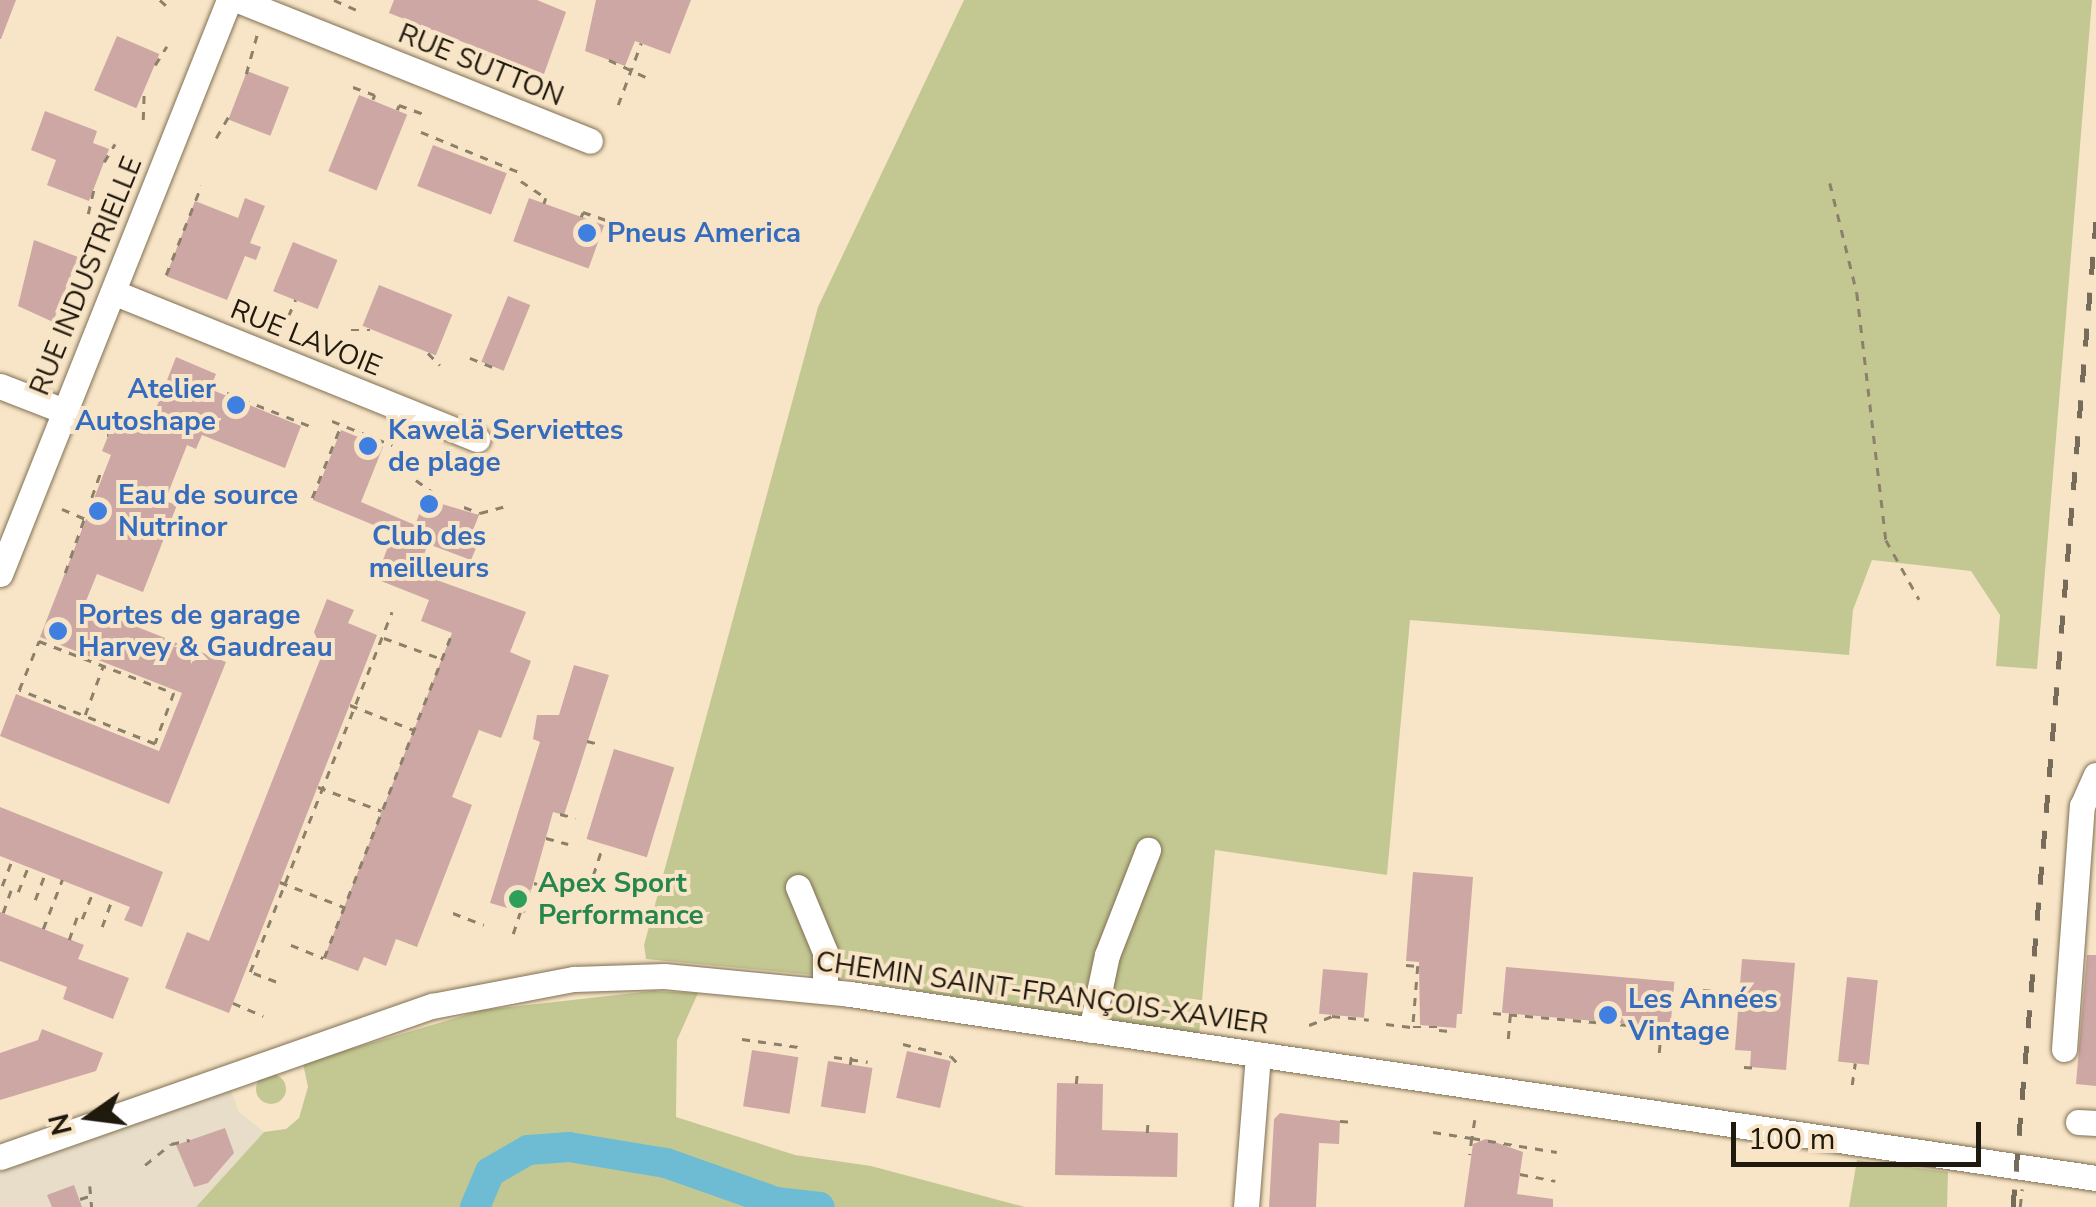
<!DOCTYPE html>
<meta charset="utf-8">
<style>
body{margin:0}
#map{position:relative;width:2096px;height:1207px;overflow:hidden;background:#f8e5c7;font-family:"Nunito Sans",sans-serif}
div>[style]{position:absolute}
.commercial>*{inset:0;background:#e7ddc8}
.green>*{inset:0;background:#c3c892}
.round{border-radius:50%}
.river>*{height:30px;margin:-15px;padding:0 15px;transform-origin:15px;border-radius:15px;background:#6dbcd4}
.building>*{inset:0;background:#cca7a4;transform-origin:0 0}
.path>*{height:2.5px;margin-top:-1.25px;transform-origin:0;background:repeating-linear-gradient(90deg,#8d806b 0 8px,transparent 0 16px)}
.roads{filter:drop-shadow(0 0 2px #807054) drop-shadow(0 0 2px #807054)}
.minor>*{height:25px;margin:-12.5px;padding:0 12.5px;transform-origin:12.5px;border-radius:12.5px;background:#fff}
.rail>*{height:5px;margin-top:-2.5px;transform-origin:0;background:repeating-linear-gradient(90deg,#776b59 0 18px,transparent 0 36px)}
.dots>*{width:28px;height:28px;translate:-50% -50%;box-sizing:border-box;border:5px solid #f8e5c7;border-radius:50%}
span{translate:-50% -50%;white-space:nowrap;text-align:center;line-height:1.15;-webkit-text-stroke:8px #f8e5c7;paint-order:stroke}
.street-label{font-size:28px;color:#20190e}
.shop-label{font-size:28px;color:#366cbe;font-weight:700}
.left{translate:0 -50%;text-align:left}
.right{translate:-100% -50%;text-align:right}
.leisure-label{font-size:28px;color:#27864d;font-weight:700}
.north{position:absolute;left:40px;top:1067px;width:100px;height:100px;-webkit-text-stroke:8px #f8e5c7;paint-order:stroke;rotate:256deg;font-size:28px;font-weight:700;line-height:40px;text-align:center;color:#20190e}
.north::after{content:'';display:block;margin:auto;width:35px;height:45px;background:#20190e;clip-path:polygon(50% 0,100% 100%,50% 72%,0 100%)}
.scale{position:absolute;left:1731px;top:1122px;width:250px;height:45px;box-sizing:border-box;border:5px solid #20190e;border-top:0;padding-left:12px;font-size:30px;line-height:35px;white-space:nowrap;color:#20190e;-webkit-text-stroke:8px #f8e5c7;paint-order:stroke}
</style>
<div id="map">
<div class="commercial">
<div style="clip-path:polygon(231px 1091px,239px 1112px,264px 1132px,196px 1207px,0 1207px,0 1172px)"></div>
</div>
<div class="green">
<div style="clip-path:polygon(964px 0,2092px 0,2037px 669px,1996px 666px,2000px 615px,1971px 571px,1872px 560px,1853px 610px,1849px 655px,1410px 620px,1387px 875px,1215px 850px,1199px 1036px,835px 977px,646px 959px,644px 945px,818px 307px)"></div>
<div style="clip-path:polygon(652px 991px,698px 993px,677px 1040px,676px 1117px,795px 1155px,871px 1166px,1025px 1207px,196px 1207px,264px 1132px,286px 1129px,299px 1118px,308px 1087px,303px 1063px,483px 1010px)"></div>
<div class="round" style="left:256px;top:1074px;width:30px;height:30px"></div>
<div style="clip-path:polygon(1857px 1160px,1948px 1172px,1947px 1207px,1849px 1207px)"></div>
</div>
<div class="river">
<div style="left:475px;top:1207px;width:38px;rotate:-67deg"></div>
<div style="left:490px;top:1172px;width:44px;rotate:-30.1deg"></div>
<div style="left:528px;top:1150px;width:41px;rotate:-4.2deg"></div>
<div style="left:569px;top:1147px;width:98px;rotate:9.4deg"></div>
<div style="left:666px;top:1163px;width:117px;rotate:19.5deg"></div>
<div style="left:776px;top:1202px;width:44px;rotate:6.5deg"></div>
</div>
<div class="building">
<div style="clip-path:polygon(0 0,16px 0,1px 39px,0 39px)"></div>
<div style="clip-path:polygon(394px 0,537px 0,566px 12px,544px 74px,389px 13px)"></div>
<div style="clip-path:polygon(596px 0,691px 0,670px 54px,635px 41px,625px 66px,585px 51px)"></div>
<div style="left:117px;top:36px;width:46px;height:59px;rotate:23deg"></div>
<div style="left:247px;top:71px;width:45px;height:52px;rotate:21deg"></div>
<div style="left:359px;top:95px;width:52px;height:82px;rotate:22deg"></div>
<div style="clip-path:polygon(45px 111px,97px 131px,93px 143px,109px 149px,89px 201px,47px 185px,56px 160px,31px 150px)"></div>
<div style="left:433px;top:145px;width:79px;height:44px;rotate:21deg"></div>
<div style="clip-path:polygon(245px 198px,265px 206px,250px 243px,261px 247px,256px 260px,245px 256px,227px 300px,166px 276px,195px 201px,238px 218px)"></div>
<div style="left:529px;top:198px;width:80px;height:46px;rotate:20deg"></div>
<div style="clip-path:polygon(34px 240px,78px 257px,53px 322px,18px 306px)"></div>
<div style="left:293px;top:242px;width:48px;height:53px;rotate:22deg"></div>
<div style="left:379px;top:285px;width:79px;height:44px;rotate:22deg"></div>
<div style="left:508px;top:296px;width:24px;height:71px;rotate:22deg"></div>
<div style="clip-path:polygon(176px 357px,216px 374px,210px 389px,301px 426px,285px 468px,202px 435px,196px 449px,187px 445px,165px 501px,177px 505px,143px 592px,97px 574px,84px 606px,226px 662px,169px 804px,0 736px,16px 694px,159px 751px,182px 693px,40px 637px,111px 455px,102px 451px,116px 416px,148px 429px)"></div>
<div style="clip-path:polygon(341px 430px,383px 447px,361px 502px,415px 525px,425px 499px,479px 515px,467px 545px,476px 548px,471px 560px,428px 544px,417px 573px,526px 612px,510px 652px,531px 661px,501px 738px,479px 730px,452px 797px,472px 805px,417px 947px,396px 939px,386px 966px,364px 957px,358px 971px,324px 958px,452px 633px,421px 621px,429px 600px,376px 579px,393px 533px,313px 500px)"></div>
<div style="clip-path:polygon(327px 599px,354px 610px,348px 623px,377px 635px,229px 1013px,165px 988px,187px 932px,209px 941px,323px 652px,314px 632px)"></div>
<div style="clip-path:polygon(574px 665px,609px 675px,564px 815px,553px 812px,525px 913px,490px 903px,540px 742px,533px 739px,537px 715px,559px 715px)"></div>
<div style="left:614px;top:749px;width:63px;height:94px;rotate:17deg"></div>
<div style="clip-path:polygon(0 807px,163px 872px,142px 927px,124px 920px,130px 907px,0 856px)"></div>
<div style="clip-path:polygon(1413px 872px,1473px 877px,1462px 1014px,1457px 1014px,1456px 1028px,1420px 1025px,1419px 962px,1406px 961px)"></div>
<div style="clip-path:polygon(0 912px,84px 945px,78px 959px,129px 978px,113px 1019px,63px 999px,67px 987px,0 961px)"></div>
<div style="clip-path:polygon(2087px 955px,2096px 955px,2096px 1086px,2076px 1084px)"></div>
<div style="clip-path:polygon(1742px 959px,1795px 963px,1786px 1070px,1750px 1067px,1751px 1051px,1735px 1050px)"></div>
<div style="left:1506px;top:967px;width:169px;height:46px;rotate:5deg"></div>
<div style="left:1323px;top:969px;width:45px;height:45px;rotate:5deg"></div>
<div style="left:1847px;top:977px;width:31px;height:85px;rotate:6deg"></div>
<div style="clip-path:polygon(42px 1029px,103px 1053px,96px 1071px,0 1100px,0 1053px,38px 1040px)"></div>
<div style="left:752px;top:1050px;width:47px;height:57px;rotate:9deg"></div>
<div style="left:907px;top:1051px;width:45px;height:48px;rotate:13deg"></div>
<div style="left:828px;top:1061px;width:45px;height:46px;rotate:9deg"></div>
<div style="clip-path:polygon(1057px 1083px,1103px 1084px,1102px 1130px,1178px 1133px,1177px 1177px,1055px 1175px)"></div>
<div style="clip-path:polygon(1280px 1113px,1340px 1121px,1339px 1144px,1319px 1143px,1316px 1207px,1269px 1207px,1274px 1119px)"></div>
<div style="clip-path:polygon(225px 1128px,234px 1153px,208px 1183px,194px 1187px,176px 1145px)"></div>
<div style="clip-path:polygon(1486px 1139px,1523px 1152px,1517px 1194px,1553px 1199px,1553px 1207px,1464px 1207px,1473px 1144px)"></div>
<div style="clip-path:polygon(74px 1185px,82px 1207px,52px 1207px,47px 1195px)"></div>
</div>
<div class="path">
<div style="left:160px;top:0;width:15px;rotate:42deg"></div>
<div style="left:334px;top:0;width:24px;rotate:24deg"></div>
<div style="left:405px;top:19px;width:12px;rotate:90deg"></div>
<div style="left:442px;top:47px;width:13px;rotate:-86deg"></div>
<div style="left:481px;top:60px;width:10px;rotate:-61deg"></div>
<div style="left:609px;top:60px;width:45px;rotate:24.9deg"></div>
<div style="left:155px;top:65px;width:22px;rotate:-58deg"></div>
<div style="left:246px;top:74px;width:45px;rotate:-74.4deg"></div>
<div style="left:518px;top:76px;width:12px;rotate:-70deg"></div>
<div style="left:353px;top:87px;width:23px;rotate:20deg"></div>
<div style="left:375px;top:95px;width:5px;rotate:112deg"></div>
<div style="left:618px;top:105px;width:66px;rotate:-69.6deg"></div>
<div style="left:397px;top:110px;width:5px;rotate:-68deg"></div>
<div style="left:399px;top:105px;width:30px;rotate:20deg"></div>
<div style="left:143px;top:120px;width:28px;rotate:-88deg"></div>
<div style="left:421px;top:132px;width:111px;rotate:22.2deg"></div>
<div style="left:216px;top:138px;width:28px;rotate:-60deg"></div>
<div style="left:104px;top:162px;width:21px;rotate:-59deg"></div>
<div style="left:521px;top:181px;width:30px;rotate:34deg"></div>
<div style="left:546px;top:198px;width:6px;rotate:108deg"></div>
<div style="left:1830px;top:183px;width:113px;rotate:76.2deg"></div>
<div style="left:1857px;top:293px;width:249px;rotate:83.3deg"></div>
<div style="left:1886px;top:540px;width:68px;rotate:60.8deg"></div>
<div style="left:88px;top:214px;width:27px;rotate:-77deg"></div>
<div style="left:581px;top:217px;width:5px;rotate:-68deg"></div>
<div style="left:583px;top:212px;width:37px;rotate:19deg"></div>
<div style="left:73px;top:270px;width:4px;rotate:27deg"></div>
<div style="left:77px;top:272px;width:23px;rotate:-67deg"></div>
<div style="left:166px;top:275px;width:96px;rotate:-68.5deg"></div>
<div style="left:60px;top:303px;width:23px;rotate:20deg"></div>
<div style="left:351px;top:330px;width:19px"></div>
<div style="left:282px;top:331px;width:34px;rotate:-67deg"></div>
<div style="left:428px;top:353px;width:17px;rotate:45deg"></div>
<div style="left:470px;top:358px;width:24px;rotate:22deg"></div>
<div style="left:227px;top:393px;width:89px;rotate:21.7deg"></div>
<div style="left:332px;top:421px;width:65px;rotate:21.8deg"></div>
<div style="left:92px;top:430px;width:17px;rotate:17deg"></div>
<div style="left:416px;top:480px;width:31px;rotate:36deg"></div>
<div style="left:312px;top:498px;width:79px;rotate:-68.3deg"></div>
<div style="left:464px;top:507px;width:17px;rotate:21deg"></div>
<div style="left:480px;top:513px;width:30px;rotate:-15deg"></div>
<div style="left:62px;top:509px;width:25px;rotate:23deg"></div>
<div style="left:65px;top:573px;width:111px;rotate:-70.6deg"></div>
<div style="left:384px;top:638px;width:62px;rotate:19.9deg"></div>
<div style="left:39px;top:641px;width:145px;rotate:21.1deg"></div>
<div style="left:174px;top:693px;width:54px;rotate:110.4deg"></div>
<div style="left:155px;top:744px;width:146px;rotate:-158.3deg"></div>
<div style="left:19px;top:690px;width:53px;rotate:-67.8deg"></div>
<div style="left:350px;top:705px;width:69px;rotate:21.3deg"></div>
<div style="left:85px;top:715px;width:52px;rotate:-69.8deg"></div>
<div style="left:587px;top:741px;width:12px;rotate:14deg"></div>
<div style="left:318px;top:787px;width:68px;rotate:20.6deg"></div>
<div style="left:560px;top:814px;width:16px;rotate:14deg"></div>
<div style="left:546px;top:838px;width:23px;rotate:15deg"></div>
<div style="left:556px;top:880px;width:42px;rotate:19.3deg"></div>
<div style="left:280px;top:882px;width:69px;rotate:21.3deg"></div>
<div style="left:534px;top:883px;width:20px;rotate:18deg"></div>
<div style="left:2px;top:886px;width:28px;rotate:-69deg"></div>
<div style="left:588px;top:891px;width:48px;rotate:-71.9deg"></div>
<div style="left:18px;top:892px;width:27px;rotate:-68deg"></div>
<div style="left:35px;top:900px;width:28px;rotate:-69deg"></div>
<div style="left:3px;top:913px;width:24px;rotate:-71deg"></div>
<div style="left:453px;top:913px;width:33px;rotate:21deg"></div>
<div style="left:82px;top:919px;width:29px;rotate:-68deg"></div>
<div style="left:102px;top:927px;width:29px;rotate:-70deg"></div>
<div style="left:43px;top:929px;width:53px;rotate:-68.8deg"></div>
<div style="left:513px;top:934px;width:23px;rotate:-72deg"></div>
<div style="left:69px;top:940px;width:24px;rotate:-71deg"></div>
<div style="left:291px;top:945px;width:35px;rotate:22deg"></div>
<div style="left:324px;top:958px;width:349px;rotate:-68.5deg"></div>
<div style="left:1406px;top:965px;width:12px;rotate:5deg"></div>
<div style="left:1418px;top:966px;width:61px;rotate:94.7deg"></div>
<div style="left:1413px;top:1027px;width:25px"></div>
<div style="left:276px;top:982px;width:28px;rotate:-159deg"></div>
<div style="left:250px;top:972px;width:387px;rotate:-68.5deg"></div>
<div style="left:1687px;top:989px;width:28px;rotate:4deg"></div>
<div style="left:233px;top:1003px;width:33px;rotate:23deg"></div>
<div style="left:1493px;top:1013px;width:191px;rotate:5.1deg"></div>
<div style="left:1386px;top:1024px;width:25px;rotate:7deg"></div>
<div style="left:1309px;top:1025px;width:25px;rotate:-21deg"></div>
<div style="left:1332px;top:1016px;width:37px;rotate:6deg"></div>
<div style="left:1439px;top:1030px;width:10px;rotate:6deg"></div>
<div style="left:742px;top:1039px;width:57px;rotate:8.1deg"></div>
<div style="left:1508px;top:1039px;width:24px;rotate:-85deg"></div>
<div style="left:903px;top:1044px;width:49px;rotate:14deg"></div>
<div style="left:951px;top:1056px;width:12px;rotate:48deg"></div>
<div style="left:1659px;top:1053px;width:23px;rotate:-85deg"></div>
<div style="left:834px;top:1057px;width:34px;rotate:8deg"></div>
<div style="left:850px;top:1065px;width:15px;rotate:-82deg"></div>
<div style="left:1744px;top:1067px;width:16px;rotate:4deg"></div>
<div style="left:1076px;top:1084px;width:10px;rotate:-84deg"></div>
<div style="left:1852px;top:1085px;width:22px;rotate:-82deg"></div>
<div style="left:1475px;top:1120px;width:18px;rotate:99deg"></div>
<div style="left:1472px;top:1138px;width:86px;rotate:9.4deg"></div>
<div style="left:1340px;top:1121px;width:15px;rotate:4deg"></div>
<div style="left:1433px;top:1132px;width:39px;rotate:9deg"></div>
<div style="left:1472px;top:1138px;width:17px;rotate:97deg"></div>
<div style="left:1147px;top:1133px;width:13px;rotate:-86deg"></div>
<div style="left:145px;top:1165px;width:33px;rotate:-39deg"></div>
<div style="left:171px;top:1144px;width:19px;rotate:-12deg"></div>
<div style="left:1520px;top:1174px;width:36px;rotate:11deg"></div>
<div style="left:90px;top:1186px;width:21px;rotate:85deg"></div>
<div style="left:80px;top:1199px;width:13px;rotate:-18deg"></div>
<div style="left:2020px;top:1207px;width:18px;rotate:-84deg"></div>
</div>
<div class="roads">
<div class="minor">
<div style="left:238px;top:0;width:379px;rotate:21.8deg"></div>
<div style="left:113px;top:292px;width:393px;rotate:22deg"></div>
<div style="left:0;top:386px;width:69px;rotate:21.3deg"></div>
<div style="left:0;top:574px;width:618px;rotate:-68.25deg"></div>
<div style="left:798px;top:887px;width:70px;rotate:67.4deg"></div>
<div style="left:825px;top:952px;width:39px;rotate:90deg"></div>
<div style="left:1091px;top:1030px;width:77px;rotate:-78deg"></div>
<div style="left:1107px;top:955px;width:113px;rotate:-68.7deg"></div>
<div style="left:2064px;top:1049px;width:244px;rotate:-85.8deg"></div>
<div style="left:2082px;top:806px;width:34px;rotate:-66deg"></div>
<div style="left:2078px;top:1122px;width:18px;rotate:3deg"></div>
<div style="left:0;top:1157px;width:458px;rotate:-19.3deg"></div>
<div style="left:432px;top:1006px;width:145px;rotate:-10.8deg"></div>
<div style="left:574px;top:979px;width:90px;rotate:-1.9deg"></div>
<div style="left:664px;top:976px;width:187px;rotate:5.5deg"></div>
<div style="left:850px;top:994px;width:1260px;rotate:8.4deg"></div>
<div style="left:1246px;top:1207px;width:152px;rotate:-85.5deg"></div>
</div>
</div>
<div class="rail">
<div style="left:2013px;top:1207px;width:989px;rotate:-85.19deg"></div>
</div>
<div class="dots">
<div style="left:587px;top:233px;background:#3f7fe0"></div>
<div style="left:236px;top:405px;background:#3f7fe0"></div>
<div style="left:368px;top:446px;background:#3f7fe0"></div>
<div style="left:429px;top:504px;background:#3f7fe0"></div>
<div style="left:98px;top:511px;background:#3f7fe0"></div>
<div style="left:58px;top:631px;background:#3f7fe0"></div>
<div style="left:518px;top:899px;background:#2e9e5b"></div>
<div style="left:1608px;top:1015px;background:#3f7fe0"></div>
</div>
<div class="street-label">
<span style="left:481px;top:65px;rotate:22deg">RUE SUTTON</span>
<span style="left:86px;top:276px;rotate:-68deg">RUE INDUSTRIELLE</span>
<span style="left:306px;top:338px;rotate:22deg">RUE LAVOIE</span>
<span style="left:1042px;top:993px;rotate:8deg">CHEMIN SAINT-FRANÇOIS-XAVIER</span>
</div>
<div class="shop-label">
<span class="left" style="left:607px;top:233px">Pneus America</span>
<span class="right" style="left:216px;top:405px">Atelier<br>Autoshape</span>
<span class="left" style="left:388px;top:446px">Kawelä Serviettes<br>de plage</span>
<span class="left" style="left:118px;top:511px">Eau de source<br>Nutrinor</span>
<span style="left:429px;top:552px">Club des<br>meilleurs</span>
<span class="left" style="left:78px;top:631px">Portes de garage<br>Harvey &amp; Gaudreau</span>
<span class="left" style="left:1628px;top:1015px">Les Années<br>Vintage</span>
</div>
<div class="leisure-label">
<span class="left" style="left:538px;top:899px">Apex Sport<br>Performance</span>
</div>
<div class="north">N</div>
<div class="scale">100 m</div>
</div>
